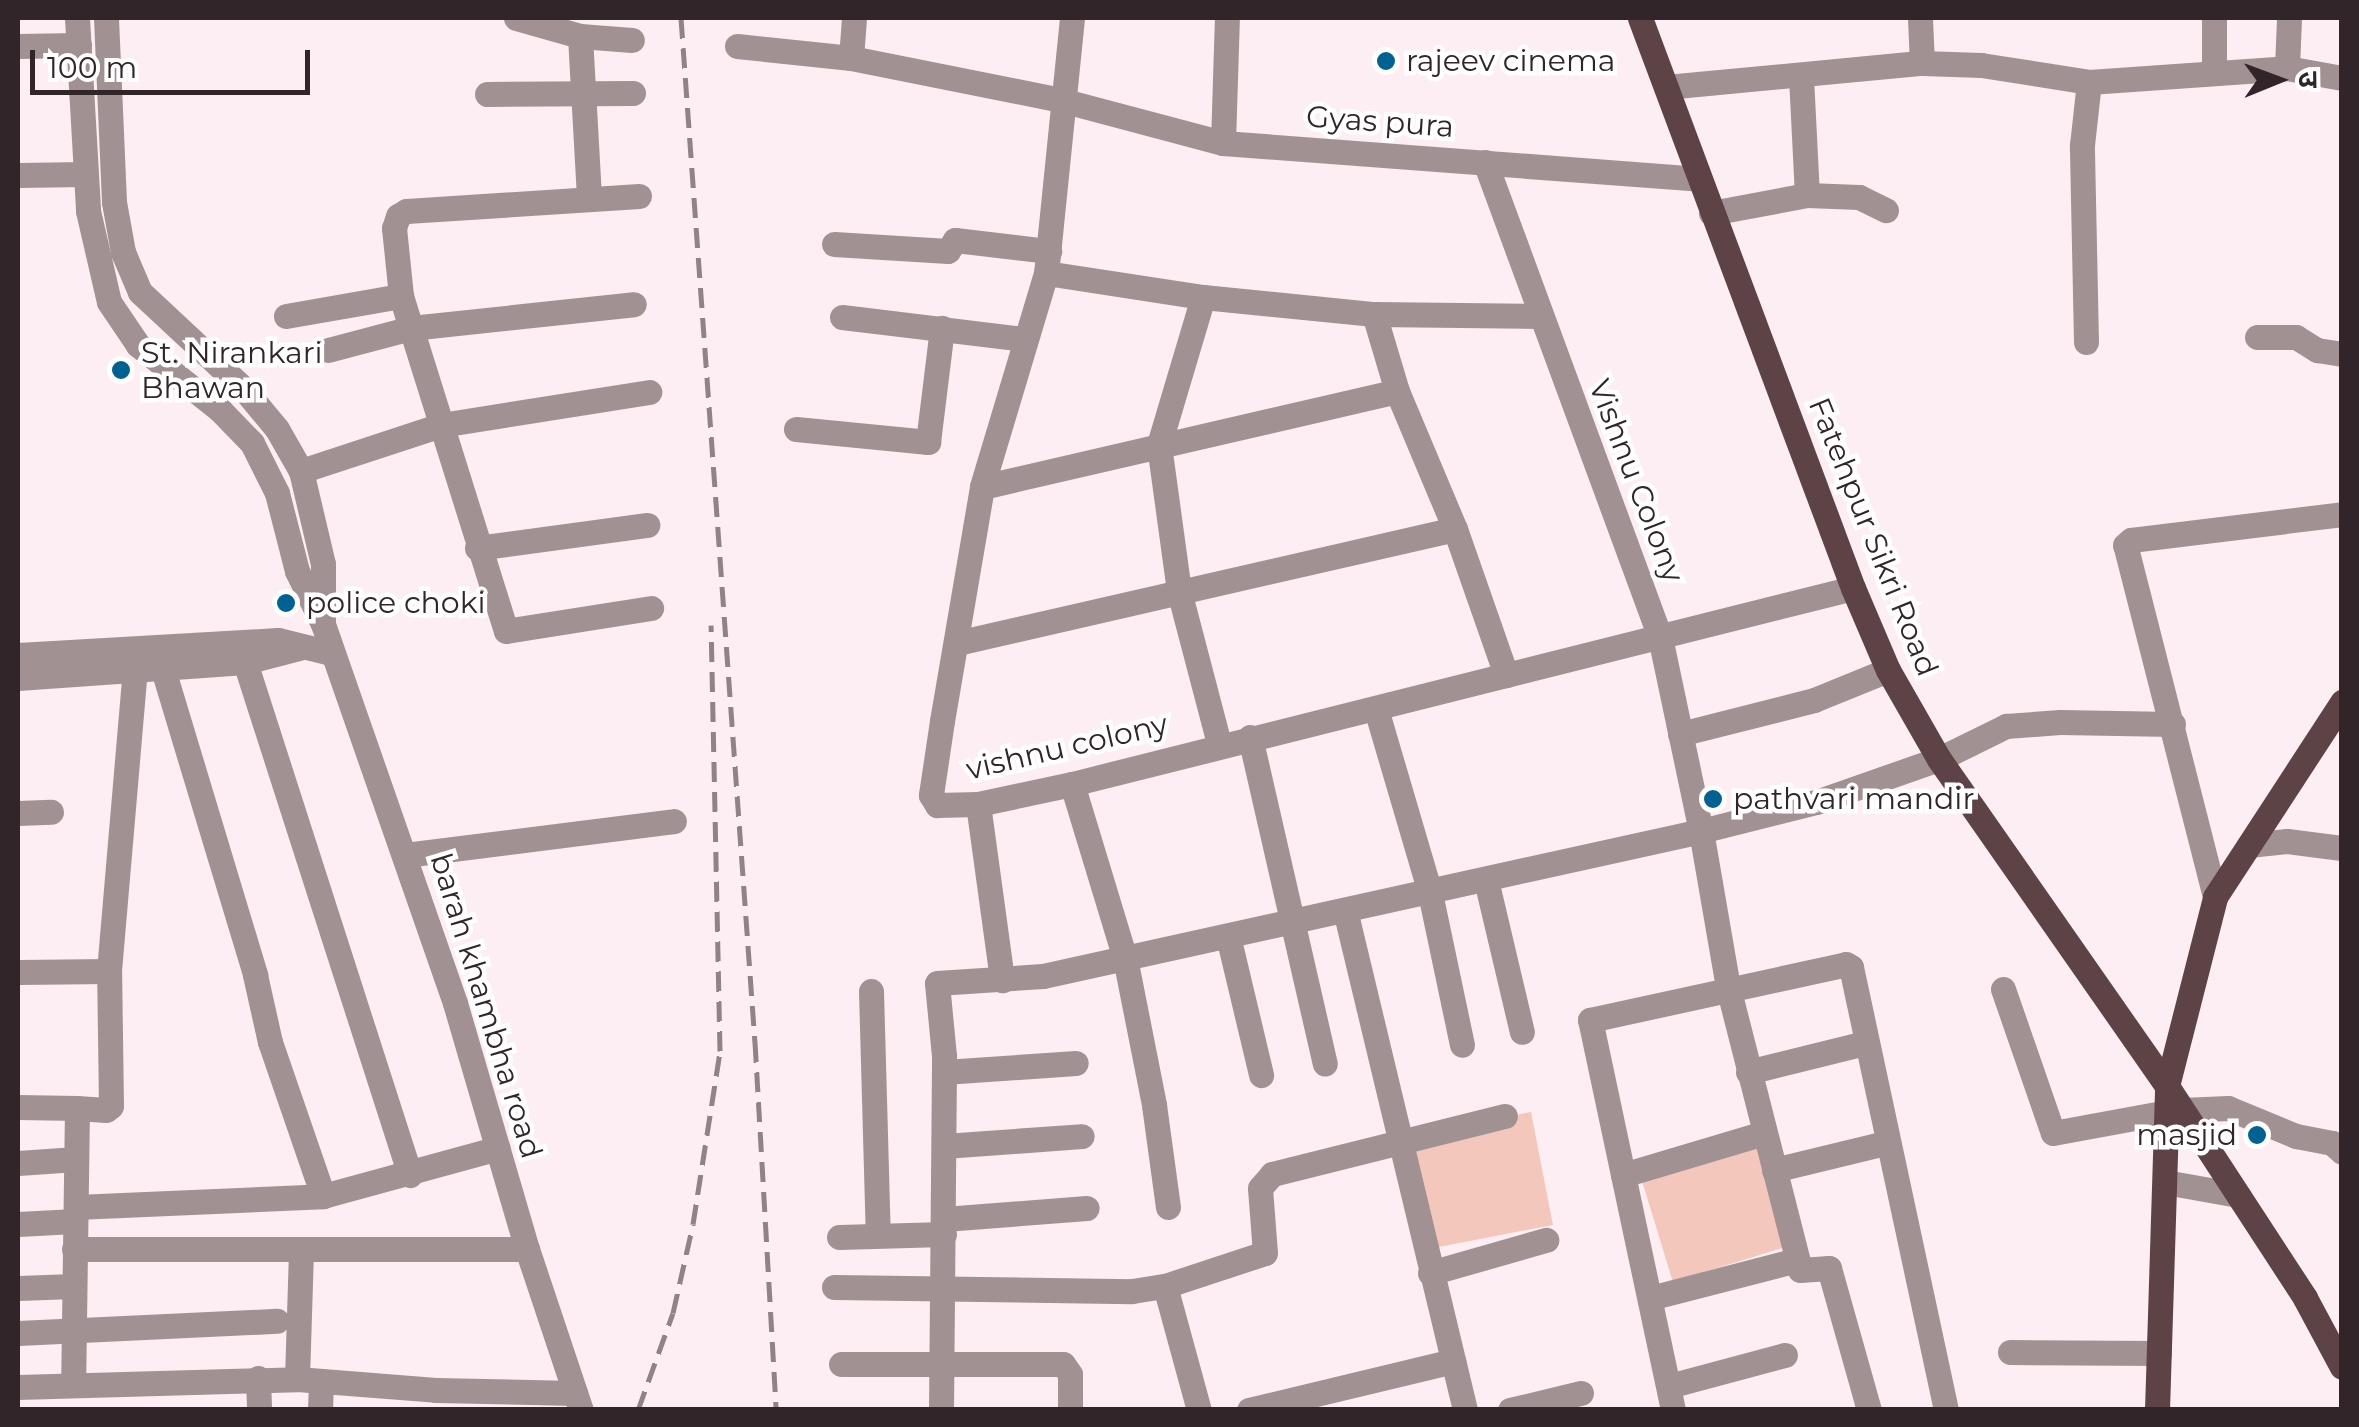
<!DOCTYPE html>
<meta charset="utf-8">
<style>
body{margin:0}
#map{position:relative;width:2359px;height:1427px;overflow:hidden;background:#fdeef4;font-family:Montserrat,"Noto Sans Devanagari",sans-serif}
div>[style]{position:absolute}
.green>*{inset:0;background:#f3c7bb;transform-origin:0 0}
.minor>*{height:25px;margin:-12.5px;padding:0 12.5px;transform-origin:12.5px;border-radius:12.5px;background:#a29192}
.major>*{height:25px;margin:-12.5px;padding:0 12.5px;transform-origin:12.5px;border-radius:12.5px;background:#5e4346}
.rail>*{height:5px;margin-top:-2.5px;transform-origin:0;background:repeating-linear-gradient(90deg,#908288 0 20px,transparent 0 30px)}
.dots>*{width:28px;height:28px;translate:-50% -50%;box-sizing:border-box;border:5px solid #fff;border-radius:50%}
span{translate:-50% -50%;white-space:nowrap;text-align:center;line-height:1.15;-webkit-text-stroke:9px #fff;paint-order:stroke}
.poi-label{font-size:30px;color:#32252a}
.left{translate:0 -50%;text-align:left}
.right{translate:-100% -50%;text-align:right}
.street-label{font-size:30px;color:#32252a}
.frame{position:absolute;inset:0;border:20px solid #32252a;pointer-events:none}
.north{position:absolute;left:2229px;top:30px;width:100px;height:100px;-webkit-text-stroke:8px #fff;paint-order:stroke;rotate:89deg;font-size:28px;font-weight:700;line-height:40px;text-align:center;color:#32252a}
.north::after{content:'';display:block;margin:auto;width:35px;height:45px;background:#32252a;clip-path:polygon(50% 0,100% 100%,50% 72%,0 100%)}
.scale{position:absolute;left:30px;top:50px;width:280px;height:45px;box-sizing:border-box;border:5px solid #32252a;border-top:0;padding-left:12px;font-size:30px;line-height:35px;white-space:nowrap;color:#32252a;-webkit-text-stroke:8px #fff;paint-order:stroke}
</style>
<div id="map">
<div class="green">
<div style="left:1531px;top:1112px;width:115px;height:124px;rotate:79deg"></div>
<div style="left:1751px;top:1127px;width:125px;height:120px;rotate:73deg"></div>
</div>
<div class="minor">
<div style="left:77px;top:18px;width:193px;rotate:86.7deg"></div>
<div style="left:88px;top:211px;width:93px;rotate:77deg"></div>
<div style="left:109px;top:302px;width:52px;rotate:56deg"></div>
<div style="left:138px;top:345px;width:105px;rotate:38.4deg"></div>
<div style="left:220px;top:410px;width:46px;rotate:45.9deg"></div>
<div style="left:252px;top:443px;width:56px;rotate:63.4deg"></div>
<div style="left:277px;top:493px;width:81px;rotate:75.6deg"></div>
<div style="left:297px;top:571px;width:59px;rotate:63.9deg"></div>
<div style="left:323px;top:624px;width:401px;rotate:70.8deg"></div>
<div style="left:455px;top:1003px;width:256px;rotate:73.7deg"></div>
<div style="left:527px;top:1249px;width:170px;rotate:71.5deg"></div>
<div style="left:106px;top:18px;width:184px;rotate:87.5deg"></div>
<div style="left:114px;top:202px;width:51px;rotate:79.8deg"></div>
<div style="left:123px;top:252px;width:43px;rotate:67deg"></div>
<div style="left:140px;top:292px;width:141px;rotate:43deg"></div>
<div style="left:243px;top:388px;width:53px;rotate:50.3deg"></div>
<div style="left:277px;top:429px;width:48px;rotate:60.3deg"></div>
<div style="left:301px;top:471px;width:96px;rotate:76.7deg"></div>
<div style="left:323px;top:564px;width:55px;rotate:90deg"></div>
<div style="left:516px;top:18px;width:66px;rotate:15.7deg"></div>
<div style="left:580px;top:36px;width:52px;rotate:4.4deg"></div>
<div style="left:1072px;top:18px;width:256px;rotate:95.8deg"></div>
<div style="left:1046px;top:273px;width:223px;rotate:106.7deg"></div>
<div style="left:982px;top:487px;width:237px;rotate:99.7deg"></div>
<div style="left:942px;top:721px;width:75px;rotate:98.5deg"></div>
<div style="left:931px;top:795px;width:12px;rotate:59deg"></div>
<div style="left:937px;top:805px;width:41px;rotate:-1.4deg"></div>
<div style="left:978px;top:804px;width:96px;rotate:-12deg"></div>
<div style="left:1072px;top:784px;width:805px;rotate:-14.09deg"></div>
<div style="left:1920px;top:18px;width:45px;rotate:87.5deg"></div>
<div style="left:580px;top:36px;width:161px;rotate:86.8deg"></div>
<div style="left:18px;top:46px;width:61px;rotate:-0.9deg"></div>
<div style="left:737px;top:46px;width:115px;rotate:6deg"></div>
<div style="left:851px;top:58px;width:214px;rotate:11.3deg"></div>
<div style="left:1061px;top:100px;width:168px;rotate:14.9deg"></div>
<div style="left:1223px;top:143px;width:478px;rotate:4.3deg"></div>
<div style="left:851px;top:58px;width:40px;rotate:-85.7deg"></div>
<div style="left:2287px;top:68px;width:50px;rotate:-87.7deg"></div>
<div style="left:2214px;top:72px;width:54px;rotate:-90deg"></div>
<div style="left:1801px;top:77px;width:118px;rotate:87.1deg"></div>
<div style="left:1666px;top:87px;width:257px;rotate:-5.4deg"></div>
<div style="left:1922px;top:63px;width:59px;rotate:1.9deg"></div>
<div style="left:1981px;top:65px;width:109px;rotate:8.9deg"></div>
<div style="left:2089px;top:82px;width:198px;rotate:-4deg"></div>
<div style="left:2287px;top:68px;width:56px;rotate:10.3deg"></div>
<div style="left:487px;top:94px;width:146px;rotate:-0.4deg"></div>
<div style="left:1223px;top:143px;width:125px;rotate:-88.2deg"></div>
<div style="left:1485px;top:162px;width:506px;rotate:69.78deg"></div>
<div style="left:1660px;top:637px;width:198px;rotate:78.1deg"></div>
<div style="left:1701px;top:831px;width:158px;rotate:80.2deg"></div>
<div style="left:1728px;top:987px;width:292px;rotate:75.7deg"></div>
<div style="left:1800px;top:1270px;width:29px;rotate:-4deg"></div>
<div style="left:1829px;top:1268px;width:148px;rotate:74.3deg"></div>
<div style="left:18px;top:175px;width:67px;rotate:-0.9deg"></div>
<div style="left:639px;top:196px;width:233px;rotate:176.3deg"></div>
<div style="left:406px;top:211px;width:9px;rotate:148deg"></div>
<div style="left:398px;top:216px;width:13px;rotate:108deg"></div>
<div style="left:394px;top:228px;width:68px;rotate:84.1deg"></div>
<div style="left:401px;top:296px;width:351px;rotate:72.6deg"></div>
<div style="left:506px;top:631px;width:147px;rotate:-9deg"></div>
<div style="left:1711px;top:213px;width:98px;rotate:-10.6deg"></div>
<div style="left:1807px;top:195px;width:52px;rotate:2.2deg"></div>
<div style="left:1859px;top:197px;width:30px;rotate:26deg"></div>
<div style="left:834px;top:244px;width:114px;rotate:3.5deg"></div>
<div style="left:948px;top:251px;width:13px;rotate:-58deg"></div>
<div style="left:955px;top:240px;width:95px;rotate:6.7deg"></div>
<div style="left:1046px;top:273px;width:159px;rotate:8.7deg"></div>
<div style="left:1203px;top:297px;width:172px;rotate:5.7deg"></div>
<div style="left:1374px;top:314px;width:164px;rotate:0.7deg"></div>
<div style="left:1203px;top:297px;width:154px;rotate:106.6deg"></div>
<div style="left:1159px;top:445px;width:147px;rotate:82.2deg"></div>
<div style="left:1179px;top:591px;width:158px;rotate:75.3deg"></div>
<div style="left:1374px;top:314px;width:80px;rotate:73.4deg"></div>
<div style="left:1397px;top:391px;width:150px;rotate:67.2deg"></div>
<div style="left:286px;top:316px;width:117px;rotate:-9.9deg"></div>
<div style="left:842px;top:317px;width:184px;rotate:6.9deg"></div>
<div style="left:2257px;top:337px;width:39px"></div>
<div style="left:2296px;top:337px;width:25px;rotate:32deg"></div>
<div style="left:2317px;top:350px;width:25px;rotate:9deg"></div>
<div style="left:2086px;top:342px;width:197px;rotate:-91.2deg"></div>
<div style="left:2082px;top:145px;width:63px;rotate:-83.7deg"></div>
<div style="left:328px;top:350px;width:86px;rotate:-14.8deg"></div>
<div style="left:411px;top:328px;width:224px;rotate:-6.1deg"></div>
<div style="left:796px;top:429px;width:133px;rotate:5.6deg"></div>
<div style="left:928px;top:442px;width:115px;rotate:-83deg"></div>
<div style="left:301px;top:471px;width:147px;rotate:-18.2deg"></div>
<div style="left:441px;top:425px;width:211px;rotate:-9deg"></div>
<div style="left:982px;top:487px;width:426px;rotate:-13deg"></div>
<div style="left:477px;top:548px;width:172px;rotate:-7.7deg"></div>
<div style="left:957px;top:643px;width:511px;rotate:-12.89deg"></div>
<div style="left:1455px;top:529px;width:155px;rotate:70.7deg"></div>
<div style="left:18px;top:655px;width:260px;rotate:-3.3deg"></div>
<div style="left:278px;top:640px;width:55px;rotate:13.8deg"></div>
<div style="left:245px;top:662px;width:539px;rotate:72.17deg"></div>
<div style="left:162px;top:666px;width:323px;rotate:73.2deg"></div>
<div style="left:255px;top:975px;width:69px;rotate:77.4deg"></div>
<div style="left:270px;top:1042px;width:163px;rotate:71deg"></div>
<div style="left:18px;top:678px;width:228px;rotate:-4deg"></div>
<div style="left:245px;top:662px;width:56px;rotate:-14.5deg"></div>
<div style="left:1376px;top:709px;width:192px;rotate:73.6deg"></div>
<div style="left:1430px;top:893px;width:155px;rotate:78.1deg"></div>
<div style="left:1680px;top:734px;width:138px;rotate:-14.2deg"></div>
<div style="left:1814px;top:700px;width:80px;rotate:-22.1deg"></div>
<div style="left:1250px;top:737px;width:335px;rotate:77.1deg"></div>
<div style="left:1072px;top:784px;width:182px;rotate:73.1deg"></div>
<div style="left:1125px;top:958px;width:150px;rotate:78.8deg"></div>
<div style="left:1154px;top:1105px;width:103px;rotate:82.2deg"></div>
<div style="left:978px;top:804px;width:178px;rotate:82.2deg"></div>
<div style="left:18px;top:813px;width:33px;rotate:-2deg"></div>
<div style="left:2249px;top:845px;width:38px;rotate:-6deg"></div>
<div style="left:2287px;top:841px;width:55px;rotate:7.3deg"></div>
<div style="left:405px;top:855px;width:271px;rotate:-7.2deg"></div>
<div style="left:1486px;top:880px;width:156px;rotate:76.7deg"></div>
<div style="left:2215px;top:897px;width:363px;rotate:-104.3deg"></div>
<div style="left:2125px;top:545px;width:8px;rotate:-40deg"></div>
<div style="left:2131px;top:540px;width:213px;rotate:-7deg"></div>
<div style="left:1345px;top:910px;width:514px;rotate:76.5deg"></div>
<div style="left:1228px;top:936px;width:143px;rotate:76.6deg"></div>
<div style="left:18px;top:972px;width:91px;rotate:-0.6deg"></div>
<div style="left:2003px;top:989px;width:152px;rotate:70.9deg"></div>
<div style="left:2053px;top:1133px;width:116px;rotate:-10.4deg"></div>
<div style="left:871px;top:991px;width:244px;rotate:88.4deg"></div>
<div style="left:944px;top:1072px;width:132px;rotate:-3.9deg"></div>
<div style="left:1748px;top:1072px;width:121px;rotate:-13.9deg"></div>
<div style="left:18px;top:1107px;width:59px;rotate:1deg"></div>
<div style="left:77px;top:1108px;width:274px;rotate:90.8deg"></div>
<div style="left:77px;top:1108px;width:29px;rotate:4deg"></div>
<div style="left:106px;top:1110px;width:6px;rotate:-39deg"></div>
<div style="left:111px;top:1106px;width:135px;rotate:-90.8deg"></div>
<div style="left:109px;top:971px;width:304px;rotate:-85.1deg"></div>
<div style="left:2182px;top:1110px;width:46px;rotate:-2.5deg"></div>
<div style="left:2228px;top:1108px;width:74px;rotate:22.4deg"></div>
<div style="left:2296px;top:1136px;width:37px;rotate:11deg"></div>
<div style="left:2332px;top:1143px;width:13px;rotate:42deg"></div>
<div style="left:944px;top:1146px;width:138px;rotate:-4.1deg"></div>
<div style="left:18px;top:1163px;width:58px;rotate:-3.9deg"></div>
<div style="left:1774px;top:1170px;width:115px;rotate:-13.6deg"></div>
<div style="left:1623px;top:1175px;width:147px;rotate:-16.6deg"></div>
<div style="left:2165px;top:1182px;width:74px;rotate:10.1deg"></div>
<div style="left:76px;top:1207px;width:247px;rotate:-2.5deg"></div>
<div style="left:323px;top:1196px;width:181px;rotate:-15.3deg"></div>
<div style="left:944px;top:1219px;width:143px;rotate:-4.4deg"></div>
<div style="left:18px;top:1224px;width:57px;rotate:-3deg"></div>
<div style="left:839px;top:1237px;width:105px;rotate:-1.6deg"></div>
<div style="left:74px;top:1249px;width:453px"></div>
<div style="left:301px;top:1251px;width:128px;rotate:91.8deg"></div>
<div style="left:297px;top:1379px;width:139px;rotate:4.5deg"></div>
<div style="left:436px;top:1390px;width:139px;rotate:1.2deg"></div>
<div style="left:1430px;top:1273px;width:121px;rotate:-15.9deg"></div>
<div style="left:1165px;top:1286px;width:129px;rotate:74.7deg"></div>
<div style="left:834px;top:1287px;width:298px;rotate:0.8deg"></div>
<div style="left:1132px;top:1291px;width:33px;rotate:-9deg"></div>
<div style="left:1165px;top:1286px;width:105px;rotate:-18.3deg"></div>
<div style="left:1265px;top:1253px;width:65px;rotate:-94.4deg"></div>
<div style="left:1260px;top:1188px;width:18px;rotate:-49deg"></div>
<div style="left:1272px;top:1174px;width:240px;rotate:-14deg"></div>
<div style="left:18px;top:1288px;width:56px;rotate:-2deg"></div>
<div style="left:1650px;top:1298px;width:152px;rotate:-14.5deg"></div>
<div style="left:18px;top:1333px;width:259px;rotate:-2.7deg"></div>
<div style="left:2010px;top:1352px;width:149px;rotate:0.4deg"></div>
<div style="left:841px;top:1364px;width:222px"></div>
<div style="left:1063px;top:1364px;width:12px;rotate:55deg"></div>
<div style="left:1070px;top:1374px;width:36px;rotate:90deg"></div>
<div style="left:258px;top:1378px;width:32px;rotate:88deg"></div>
<div style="left:1669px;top:1386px;width:120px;rotate:-15deg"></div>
<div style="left:18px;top:1387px;width:279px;rotate:-1.6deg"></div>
<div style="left:320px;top:1410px;width:29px;rotate:-88deg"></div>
<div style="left:941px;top:1410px;width:354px;rotate:-89.5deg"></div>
<div style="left:944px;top:1056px;width:73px;rotate:-95.5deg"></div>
<div style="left:937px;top:983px;width:106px;rotate:-3.8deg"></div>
<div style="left:1043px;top:976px;width:674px;rotate:-12.43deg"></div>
<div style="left:1701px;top:831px;width:119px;rotate:-14.2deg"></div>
<div style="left:1816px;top:802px;width:130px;rotate:-19.3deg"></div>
<div style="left:1939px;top:759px;width:75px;rotate:-26.2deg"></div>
<div style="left:2006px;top:726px;width:54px;rotate:-4.2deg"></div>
<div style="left:2060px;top:722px;width:113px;rotate:1deg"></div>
<div style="left:1249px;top:1410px;width:210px;rotate:-13.5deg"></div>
<div style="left:1510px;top:1410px;width:73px;rotate:-13.5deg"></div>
<div style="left:1673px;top:1410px;width:399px;rotate:-102deg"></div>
<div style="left:1590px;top:1020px;width:262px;rotate:-12.3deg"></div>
<div style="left:1846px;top:964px;width:6px;rotate:31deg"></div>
<div style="left:1851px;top:967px;width:453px;rotate:77.9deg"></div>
</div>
<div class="major">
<div style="left:1640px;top:18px;width:608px;rotate:69.51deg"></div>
<div style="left:1853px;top:588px;width:89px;rotate:66.9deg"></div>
<div style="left:1888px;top:670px;width:103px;rotate:60.2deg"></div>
<div style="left:1939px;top:759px;width:399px;rotate:55.1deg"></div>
<div style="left:2167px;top:1086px;width:253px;rotate:56.9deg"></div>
<div style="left:2305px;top:1298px;width:78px;rotate:61.8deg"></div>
<div style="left:2157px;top:1410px;width:324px;rotate:-88.2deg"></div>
<div style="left:2167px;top:1086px;width:195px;rotate:-75.7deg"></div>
<div style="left:2215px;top:897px;width:233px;rotate:-56.9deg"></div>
</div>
<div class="rail">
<div style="left:681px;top:18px;width:1027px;rotate:85.87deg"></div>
<div style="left:755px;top:1042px;width:369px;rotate:86.7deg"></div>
<div style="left:638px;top:1410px;width:103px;rotate:-70.2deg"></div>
<div style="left:673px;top:1313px;width:91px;rotate:-77.3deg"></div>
<div style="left:693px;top:1224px;width:175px;rotate:-81.1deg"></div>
<div style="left:720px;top:1051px;width:426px;rotate:-91.2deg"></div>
</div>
<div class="dots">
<div style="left:1386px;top:61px;background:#036191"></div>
<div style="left:121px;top:370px;background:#036191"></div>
<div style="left:286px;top:603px;background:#036191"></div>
<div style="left:1713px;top:799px;background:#036191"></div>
<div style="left:2257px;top:1135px;background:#036191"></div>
</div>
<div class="poi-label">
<span class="left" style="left:1406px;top:61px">rajeev cinema</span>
<span class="left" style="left:141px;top:370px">St. Nirankari<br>Bhawan</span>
<span class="left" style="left:306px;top:603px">police choki</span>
<span class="left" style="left:1733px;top:799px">pathvari mandir</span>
<span class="right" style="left:2237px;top:1135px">masjid</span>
</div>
<div class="street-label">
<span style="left:1380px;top:122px;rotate:4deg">Gyas pura</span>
<span style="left:1636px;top:481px;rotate:69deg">Vishnu Colony</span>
<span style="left:1873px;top:537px;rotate:68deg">Fatehpur Sikri Road</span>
<span style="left:1067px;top:747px;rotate:-13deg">vishnu colony</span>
<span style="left:486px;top:1006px;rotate:73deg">barah khambha road</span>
</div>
<div class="frame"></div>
<div class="north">उ</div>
<div class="scale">100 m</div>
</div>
